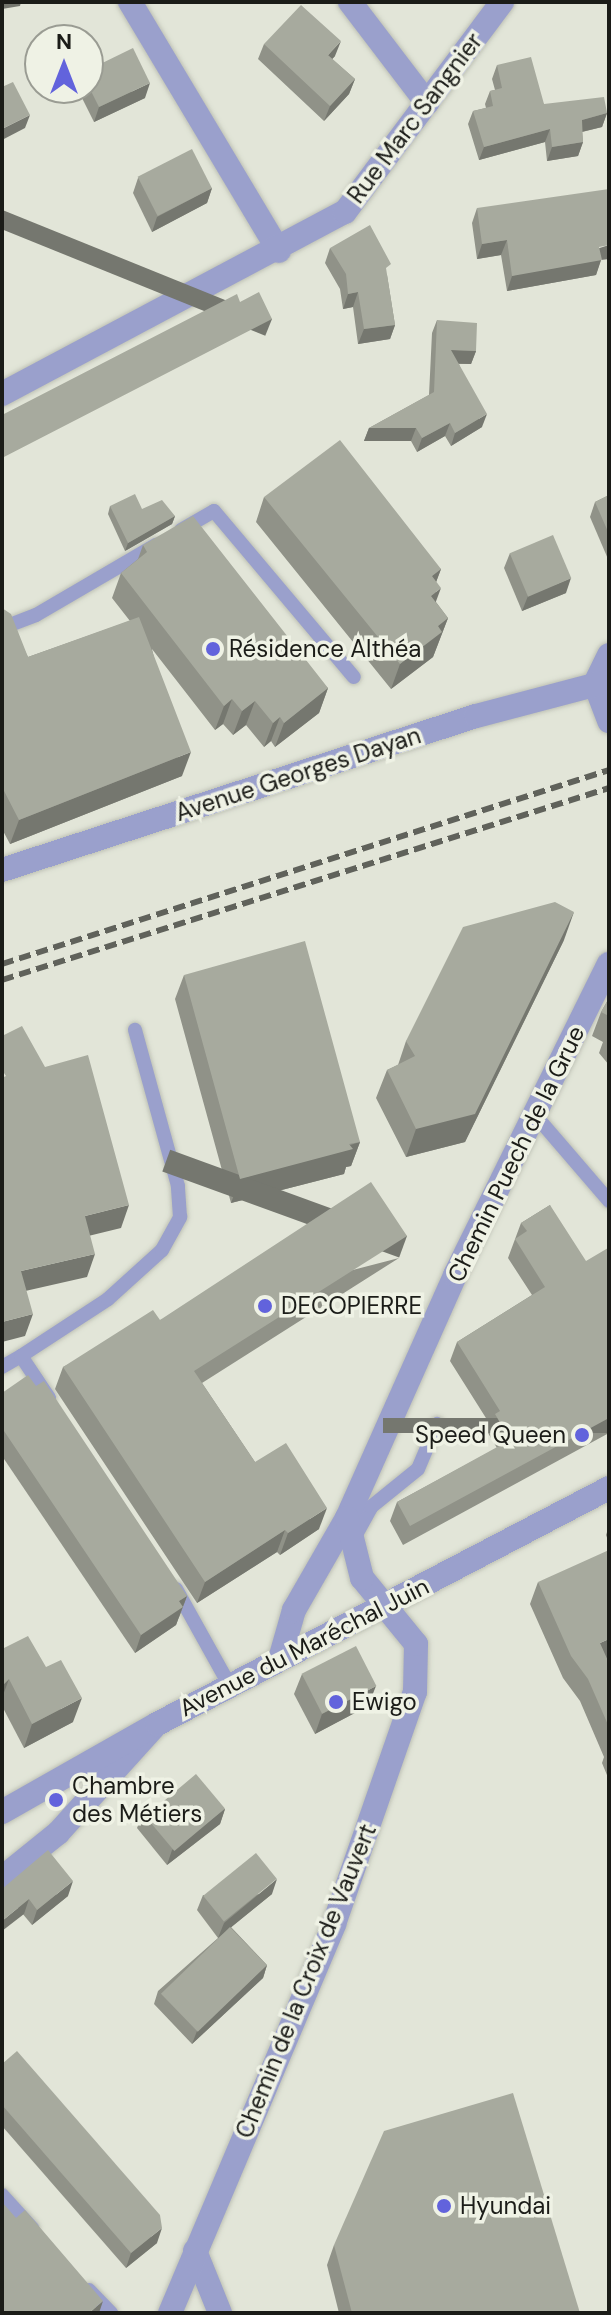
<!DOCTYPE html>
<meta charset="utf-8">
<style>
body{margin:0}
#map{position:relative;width:611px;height:2315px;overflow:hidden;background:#e2e5d8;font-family:"DM Sans",sans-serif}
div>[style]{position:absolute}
.roads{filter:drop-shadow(0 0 2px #bec1b5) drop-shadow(0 0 2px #bec1b5)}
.service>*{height:14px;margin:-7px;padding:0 7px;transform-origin:7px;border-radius:7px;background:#9aa0cc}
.minor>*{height:24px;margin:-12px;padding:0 12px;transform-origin:12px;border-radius:12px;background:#9aa0cc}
.tertiary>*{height:24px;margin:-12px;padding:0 12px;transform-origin:12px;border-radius:12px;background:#9aa0cc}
.rail>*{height:6px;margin-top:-3px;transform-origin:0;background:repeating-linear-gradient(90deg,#60625b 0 12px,transparent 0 18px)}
.wall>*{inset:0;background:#909288}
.shaded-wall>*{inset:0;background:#75776f;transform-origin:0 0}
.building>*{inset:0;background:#a7aa9e;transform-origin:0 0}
.dots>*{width:22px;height:22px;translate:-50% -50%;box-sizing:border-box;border:4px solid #eff2e5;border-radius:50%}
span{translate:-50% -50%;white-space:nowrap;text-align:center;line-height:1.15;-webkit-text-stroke:7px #eff2e5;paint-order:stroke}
.street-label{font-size:24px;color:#1b1c18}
.poi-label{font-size:24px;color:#1b1c18}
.left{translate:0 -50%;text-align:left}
.right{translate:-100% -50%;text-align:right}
.frame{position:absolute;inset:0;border:4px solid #1b1c18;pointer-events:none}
.north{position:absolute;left:24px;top:24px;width:80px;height:80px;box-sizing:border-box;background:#eff2e5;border:2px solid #9a9c93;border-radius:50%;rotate:0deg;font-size:22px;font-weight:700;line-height:32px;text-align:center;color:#1b1c18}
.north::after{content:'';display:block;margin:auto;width:28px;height:36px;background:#6263dc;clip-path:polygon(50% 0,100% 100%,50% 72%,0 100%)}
</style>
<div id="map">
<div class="roads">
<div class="service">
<div style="left:181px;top:530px;width:38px;rotate:-30deg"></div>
<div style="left:214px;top:511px;width:217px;rotate:49.9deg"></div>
<div style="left:2px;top:628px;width:36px;rotate:-21deg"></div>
<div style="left:36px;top:615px;width:139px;rotate:-30.3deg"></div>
<div style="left:536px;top:1116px;width:112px;rotate:49.3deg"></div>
<div style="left:2px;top:1367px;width:22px;rotate:-30deg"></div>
<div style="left:49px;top:1398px;width:50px;rotate:-123.7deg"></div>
<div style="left:21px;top:1356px;width:104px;rotate:-33.2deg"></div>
<div style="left:108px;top:1299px;width:73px;rotate:-42.2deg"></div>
<div style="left:162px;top:1250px;width:38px;rotate:-61deg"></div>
<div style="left:180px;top:1217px;width:31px;rotate:-94deg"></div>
<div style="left:178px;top:1186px;width:162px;rotate:-105.4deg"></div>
<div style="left:353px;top:1540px;width:38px;rotate:-61deg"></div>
<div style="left:371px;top:1507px;width:60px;rotate:-39deg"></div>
<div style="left:418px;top:1469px;width:49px;rotate:-67.1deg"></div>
<div style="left:176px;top:1589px;width:111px;rotate:60.9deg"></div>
<div style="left:2px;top:2195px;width:45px;rotate:47.7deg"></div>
<div style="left:89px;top:2290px;width:32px;rotate:46deg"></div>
</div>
<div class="minor">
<div style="left:130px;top:2px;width:290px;rotate:59.1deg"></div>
<div style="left:350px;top:2px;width:127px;rotate:52.7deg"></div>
<div style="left:2px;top:394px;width:388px;rotate:-28deg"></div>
<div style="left:345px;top:212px;width:262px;rotate:-53.2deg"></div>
<div style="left:609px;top:655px;width:32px;rotate:116deg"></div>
<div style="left:595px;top:684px;width:40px;rotate:69deg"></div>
<div style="left:280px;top:1659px;width:51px;rotate:-74.1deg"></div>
<div style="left:294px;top:1610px;width:106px;rotate:-60.1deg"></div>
<div style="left:347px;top:1518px;width:266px;rotate:-66deg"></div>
<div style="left:455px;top:1275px;width:347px;rotate:-63.7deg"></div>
<div style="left:2px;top:1878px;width:72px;rotate:-38.8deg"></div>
<div style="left:58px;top:1833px;width:142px;rotate:-47.9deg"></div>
<div style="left:195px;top:2251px;width:67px;rotate:68deg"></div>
<div style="left:170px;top:2313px;width:422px;rotate:-67.1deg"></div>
<div style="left:334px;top:1924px;width:246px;rotate:-70.8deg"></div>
<div style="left:415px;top:1692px;width:48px;rotate:-88.8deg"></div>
<div style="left:416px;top:1644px;width:85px;rotate:-129.3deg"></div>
<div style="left:362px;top:1578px;width:62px;rotate:-104deg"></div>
</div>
<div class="tertiary">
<div style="left:2px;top:870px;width:498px;rotate:-18deg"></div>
<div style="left:476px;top:716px;width:138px;rotate:-14.7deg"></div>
<div style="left:2px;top:1812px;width:178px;rotate:-29.6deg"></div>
<div style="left:157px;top:1724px;width:510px;rotate:-27.57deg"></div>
</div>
</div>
<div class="rail">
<div style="left:2px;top:964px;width:637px;rotate:-17.72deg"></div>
<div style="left:2px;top:980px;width:637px;rotate:-17.55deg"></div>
</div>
<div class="wall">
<div style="clip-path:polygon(264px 44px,335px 56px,332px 59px,355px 79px,349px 94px,324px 121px,258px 59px)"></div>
<div style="clip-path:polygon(497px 65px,544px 104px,607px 113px,602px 127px,582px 132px,583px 142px,578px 156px,547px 161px,545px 142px,479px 160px,468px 124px,473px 111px,486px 108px,485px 104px,490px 91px,495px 90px,492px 79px)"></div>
<div style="clip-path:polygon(88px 70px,145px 98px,94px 122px,77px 88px,88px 88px)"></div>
<div style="clip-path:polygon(138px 178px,212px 188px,207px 203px,152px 232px,133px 193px)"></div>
<div style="clip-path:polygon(477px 208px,601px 260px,596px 275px,507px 291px,501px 255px,477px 259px,472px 223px)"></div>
<div style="clip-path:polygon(330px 248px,387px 275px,395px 325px,390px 339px,358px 344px,353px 307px,343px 309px,340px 289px,325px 263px)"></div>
<div style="clip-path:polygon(437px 320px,476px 351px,471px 364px,459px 364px,482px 427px,451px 446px,445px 436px,417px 452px,411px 441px,364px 441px,369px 428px,429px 395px,432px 333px)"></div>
<div style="clip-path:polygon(609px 495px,609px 559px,608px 559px,590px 517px,595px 502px)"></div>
<div style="clip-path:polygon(264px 497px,441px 569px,436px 582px,436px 602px,448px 618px,433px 657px,391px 689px,256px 522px)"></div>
<div style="clip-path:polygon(110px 506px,142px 509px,175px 516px,172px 524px,125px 551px,108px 514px)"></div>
<div style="clip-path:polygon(143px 545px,328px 688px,319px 713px,275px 747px,271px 741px,264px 747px,246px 725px,233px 735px,223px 724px,215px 730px,152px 649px,182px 776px,10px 844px,2px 829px,2px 608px,28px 657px,130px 621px,112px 598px,121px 573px,138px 559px)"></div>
<div style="clip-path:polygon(510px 553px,566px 593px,522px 611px,504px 568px)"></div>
<div style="clip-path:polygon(564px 940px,465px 1142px,406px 1157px,376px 1098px,387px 1070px,398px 1065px,406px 1041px)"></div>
<div style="clip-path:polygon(184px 975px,360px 1142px,351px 1166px,346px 1167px,344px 1174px,231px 1203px,175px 999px)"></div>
<div style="clip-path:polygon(609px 998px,609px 1065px,599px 1053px,603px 1042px,592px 1036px,601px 1012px)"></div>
<div style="clip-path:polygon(550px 1205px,609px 1433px,403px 1545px,390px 1521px,397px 1502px,497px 1448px,488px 1433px,491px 1426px,450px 1361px,457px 1342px,532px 1295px,508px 1258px,521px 1223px)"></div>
<div style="clip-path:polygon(399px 1258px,202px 1383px,255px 1462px,319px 1529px,280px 1555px,277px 1552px,197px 1603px,55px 1389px,63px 1367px,160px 1320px)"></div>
<div style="clip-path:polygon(2px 1393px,187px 1596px,176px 1625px,135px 1653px,2px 1456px)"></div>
<div style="clip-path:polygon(609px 1526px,609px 1543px,606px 1535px)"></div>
<div style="clip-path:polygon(538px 1582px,607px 1658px,609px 1663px,609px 1780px,602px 1763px,604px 1757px,580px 1701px,563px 1678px,530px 1604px)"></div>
<div style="clip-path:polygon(2px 1649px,73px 1722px,24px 1748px,2px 1706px)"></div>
<div style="clip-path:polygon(302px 1674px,368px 1706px,315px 1734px,294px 1694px)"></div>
<div style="clip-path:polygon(225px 1809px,220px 1824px,167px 1865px,137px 1828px,143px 1813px)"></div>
<div style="clip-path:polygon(2px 1889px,68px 1896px,32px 1925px)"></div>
<div style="clip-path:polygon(272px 1894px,231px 1927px,267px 1965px,263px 1978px,192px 2044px,154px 2004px,158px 1991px,218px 1938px,197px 1910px,203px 1895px)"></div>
<div style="clip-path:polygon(2px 2064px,157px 2243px,126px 2268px,2px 2126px)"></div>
<div style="clip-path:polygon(334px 2245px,580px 2313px,339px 2313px,327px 2265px)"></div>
</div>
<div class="shaded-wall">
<div style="clip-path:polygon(2px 2px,21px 2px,20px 6px,2px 9px)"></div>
<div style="clip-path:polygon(341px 41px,335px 56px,322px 70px,328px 55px)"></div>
<div style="clip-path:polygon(355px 79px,349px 94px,324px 121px,330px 106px)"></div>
<div style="clip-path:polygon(150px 83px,145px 98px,94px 122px,99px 107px)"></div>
<div style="clip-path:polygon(607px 113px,602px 127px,577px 133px,582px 120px)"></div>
<div style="clip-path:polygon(30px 115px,25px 128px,2px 140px,2px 129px)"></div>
<div style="clip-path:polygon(550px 129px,545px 142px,479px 160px,484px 147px)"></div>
<div style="clip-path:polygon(583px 142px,578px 156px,547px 161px,552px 147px)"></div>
<div style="clip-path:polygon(212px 188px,207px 203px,152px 232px,157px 217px)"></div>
<div style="clip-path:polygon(507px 240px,501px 255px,477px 259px,482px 244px)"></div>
<div style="clip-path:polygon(609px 245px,609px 259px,601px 260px,596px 275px,507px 291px,512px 276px)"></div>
<div style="clip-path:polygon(358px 292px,353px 307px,343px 309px,348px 294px)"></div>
<div style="left:272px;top:319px;width:18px;height:304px;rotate:112deg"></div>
<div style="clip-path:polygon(395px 325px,390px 339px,358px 344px,364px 329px)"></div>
<div style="clip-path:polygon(451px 350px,476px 351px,471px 364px,446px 363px)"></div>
<div style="clip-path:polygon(487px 414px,482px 427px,451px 446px,455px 433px)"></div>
<div style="clip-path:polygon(450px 423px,445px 436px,417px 452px,422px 438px)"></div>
<div style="clip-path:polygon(369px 428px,416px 428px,411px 441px,364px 441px)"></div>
<div style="clip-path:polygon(175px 516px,172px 524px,125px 551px,128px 543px)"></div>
<div style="clip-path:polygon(441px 569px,432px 593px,432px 576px)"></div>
<div style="clip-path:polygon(571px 578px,566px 593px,522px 611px,528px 596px)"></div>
<div style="clip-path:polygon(441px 588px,432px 612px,431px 596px)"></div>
<div style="clip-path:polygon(448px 618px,433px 657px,391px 689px,400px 664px,438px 626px)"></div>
<div style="clip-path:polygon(328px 688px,319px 713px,275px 747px,284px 723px)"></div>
<div style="clip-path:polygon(232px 699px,223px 724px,215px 730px,224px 706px)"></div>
<div style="clip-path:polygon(255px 701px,246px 725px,233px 735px,242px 711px)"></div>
<div style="clip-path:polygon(280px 717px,271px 741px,264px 747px,273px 723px)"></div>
<div style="clip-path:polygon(191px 752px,182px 776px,10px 844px,19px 820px)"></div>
<div style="clip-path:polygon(574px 912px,564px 940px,465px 1142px,406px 1157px,416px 1129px)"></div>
<div style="clip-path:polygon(360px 1142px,351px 1166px,346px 1167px,344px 1174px,231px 1203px,240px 1179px)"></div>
<div style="clip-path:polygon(129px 1205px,121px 1228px,76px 1239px,85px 1216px)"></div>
<div style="left:407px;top:1236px;width:23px;height:252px;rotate:110deg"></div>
<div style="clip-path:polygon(95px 1254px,87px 1277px,12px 1294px,21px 1271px)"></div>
<div style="clip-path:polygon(33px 1314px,25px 1336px,2px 1342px,2px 1322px)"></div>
<div style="left:609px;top:1418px;width:15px;height:226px;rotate:90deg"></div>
<div style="clip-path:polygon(327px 1508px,319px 1529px,280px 1555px,288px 1533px)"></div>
<div style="clip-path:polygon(285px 1530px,277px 1552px,197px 1603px,205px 1582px)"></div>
<div style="clip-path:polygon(187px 1596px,176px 1625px,135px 1653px,141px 1635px,179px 1601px)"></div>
<div style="clip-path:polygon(609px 1639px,609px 1657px,592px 1665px,600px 1643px)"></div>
<div style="clip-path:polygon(9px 1679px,2px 1698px,2px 1686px)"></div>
<div style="clip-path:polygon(376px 1686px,368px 1706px,315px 1734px,322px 1714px)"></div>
<div style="clip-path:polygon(82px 1698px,73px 1722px,24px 1748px,32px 1724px)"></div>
<div style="clip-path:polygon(225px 1809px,220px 1824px,167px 1865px,172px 1850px)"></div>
<div style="clip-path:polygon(277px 1879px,272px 1894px,218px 1938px,224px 1923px)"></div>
<div style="clip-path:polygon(73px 1881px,68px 1896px,32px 1925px,37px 1910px)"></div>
<div style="clip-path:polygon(29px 1899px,24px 1914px,2px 1931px,2px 1921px)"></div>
<div style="clip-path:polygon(267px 1965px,263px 1978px,192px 2044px,197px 2031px)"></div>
<div style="clip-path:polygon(162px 2228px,157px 2243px,126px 2268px,131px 2253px)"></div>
<div style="clip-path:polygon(103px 2301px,99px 2313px,89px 2313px)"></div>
</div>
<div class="building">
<div style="clip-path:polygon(301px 5px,341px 41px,328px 55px,355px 79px,330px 106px,264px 44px)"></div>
<div style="clip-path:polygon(133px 48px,150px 83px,99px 107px,88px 85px,88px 70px)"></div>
<div style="clip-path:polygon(531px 57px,544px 104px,604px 97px,607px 113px,582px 120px,583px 142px,552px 147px,550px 129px,484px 147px,473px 111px,493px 106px,490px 91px,502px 88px,497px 65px)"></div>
<div style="clip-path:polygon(13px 82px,30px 115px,2px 129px,2px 87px)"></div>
<div style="left:192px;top:149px;width:44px;height:61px;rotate:63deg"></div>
<div style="clip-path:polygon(609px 189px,609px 245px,599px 247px,602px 260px,512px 276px,507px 240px,482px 244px,477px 208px)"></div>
<div style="clip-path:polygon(370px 225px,391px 264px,386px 268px,395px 325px,364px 329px,358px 292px,348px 294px,346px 274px,330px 248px)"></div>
<div style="clip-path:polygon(259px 292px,272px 319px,2px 458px,2px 415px,237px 294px,240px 302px)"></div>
<div style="clip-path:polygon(437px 320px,477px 323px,476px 351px,451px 350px,487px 414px,455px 433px,450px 423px,422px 438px,416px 428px,369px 428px,434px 392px)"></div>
<div style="clip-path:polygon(340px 440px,441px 569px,432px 576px,441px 588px,431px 596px,448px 618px,438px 626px,442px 632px,400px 664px,264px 497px)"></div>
<div style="clip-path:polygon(135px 494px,142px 509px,162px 500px,175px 516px,128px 543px,110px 506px)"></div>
<div style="clip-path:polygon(609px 495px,609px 534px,595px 502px)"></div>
<div style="clip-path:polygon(193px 516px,328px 688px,284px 723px,280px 717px,273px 723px,255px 701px,242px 711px,232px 699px,224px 706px,121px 573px,147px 552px,143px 545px)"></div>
<div style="left:553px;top:535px;width:47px;height:47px;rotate:67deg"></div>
<div style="clip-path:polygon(2px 608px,11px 614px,28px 657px,139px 617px,191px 752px,19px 820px,2px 787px)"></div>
<div style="clip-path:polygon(555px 902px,574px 912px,475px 1114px,416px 1129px,387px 1070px,415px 1056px,406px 1041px,463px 927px)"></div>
<div style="clip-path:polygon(305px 941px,360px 1142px,349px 1144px,353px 1149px,240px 1179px,184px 975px)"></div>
<div style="clip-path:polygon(609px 998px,609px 1016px,601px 1012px)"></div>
<div style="clip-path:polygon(22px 1026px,45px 1067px,88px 1055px,129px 1205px,85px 1216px,95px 1254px,21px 1271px,33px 1314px,2px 1322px,2px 1078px,6px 1076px,2px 1070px,2px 1036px)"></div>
<div style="clip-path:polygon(371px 1182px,407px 1236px,194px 1371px,255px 1462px,286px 1443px,327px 1508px,288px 1533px,285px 1530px,205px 1582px,63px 1367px,153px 1310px,160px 1320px)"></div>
<div style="clip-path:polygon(550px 1205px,586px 1261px,608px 1248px,609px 1249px,609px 1418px,410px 1526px,397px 1502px,510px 1440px,495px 1414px,500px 1411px,457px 1342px,545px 1287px,515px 1239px,527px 1231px,521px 1223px)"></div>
<div style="clip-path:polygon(28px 1375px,36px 1386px,44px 1381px,187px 1596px,179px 1601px,183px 1607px,141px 1635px,2px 1428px,2px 1393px)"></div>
<div style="clip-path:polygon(609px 1550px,609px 1639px,600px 1643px,609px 1663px,609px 1727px,588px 1679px,571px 1656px,538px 1582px)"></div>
<div style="clip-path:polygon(28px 1636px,46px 1667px,61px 1660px,82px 1698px,32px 1724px,9px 1679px,2px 1686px,2px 1649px)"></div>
<div style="left:356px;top:1646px;width:45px;height:61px;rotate:63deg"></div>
<div style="left:196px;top:1774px;width:45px;height:66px;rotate:50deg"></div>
<div style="clip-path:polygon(48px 1850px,73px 1881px,37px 1910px,29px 1899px,2px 1921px,2px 1889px)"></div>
<div style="left:256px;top:1853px;width:33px;height:68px;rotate:51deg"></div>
<div style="left:230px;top:1927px;width:53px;height:96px;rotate:46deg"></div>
<div style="clip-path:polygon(17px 2051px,160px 2215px,162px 2228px,131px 2253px,2px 2105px,2px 2064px)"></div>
<div style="clip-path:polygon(513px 2093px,580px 2313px,352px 2313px,334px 2245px,384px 2131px)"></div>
<div style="clip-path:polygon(2px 2202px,16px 2218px,25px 2210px,103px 2301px,89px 2313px,2px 2313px)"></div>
</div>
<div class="dots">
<div style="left:213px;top:649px;background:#6263dc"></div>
<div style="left:265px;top:1306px;background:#6263dc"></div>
<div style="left:582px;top:1435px;background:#6263dc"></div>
<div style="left:336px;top:1702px;background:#6263dc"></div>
<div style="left:56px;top:1800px;background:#6263dc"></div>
<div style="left:444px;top:2206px;background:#6263dc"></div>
</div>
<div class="street-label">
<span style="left:415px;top:118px;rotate:-53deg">Rue Marc Sangnier</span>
<span style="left:298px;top:774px;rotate:-18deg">Avenue Georges Dayan</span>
<span style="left:516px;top:1154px;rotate:-64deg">Chemin Puech de la Grue</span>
<span style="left:304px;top:1647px;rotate:-27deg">Avenue du Maréchal Juin</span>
<span style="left:306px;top:1981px;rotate:-68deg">Chemin de la Croix de Vauvert</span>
</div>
<div class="poi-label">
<span class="left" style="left:229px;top:649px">Résidence Althéa</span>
<span class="left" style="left:281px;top:1306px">DECOPIERRE</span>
<span class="right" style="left:566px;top:1435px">Speed Queen</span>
<span class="left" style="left:352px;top:1702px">Ewigo</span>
<span class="left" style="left:72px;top:1800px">Chambre<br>des Métiers</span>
<span class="left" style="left:460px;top:2206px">Hyundai</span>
</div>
<div class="frame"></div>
<div class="north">N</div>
</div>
